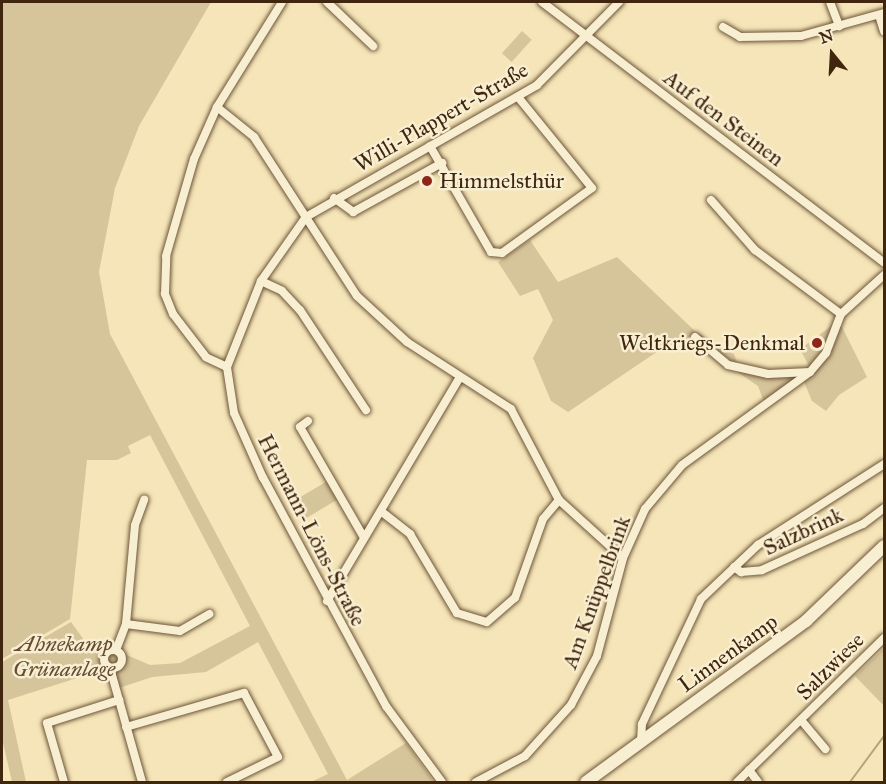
<!DOCTYPE html>
<meta charset="utf-8">
<style>
body{margin:0}
#map{position:relative;width:886px;height:784px;overflow:hidden;background:#f5e5b8;font-family:"IM FELL Great Primer",serif}
div>[style]{position:absolute}
.green>*{inset:0;background:#d6c49b;transform-origin:0 0}
.stream>*{height:2px;margin:-1px;padding:0 1px;transform-origin:1px;border-radius:1px;background:#b7a47f}
.roads{filter:drop-shadow(0 0 2px #6d5539) drop-shadow(0 0 2px #6d5539)}
.minor>*{height:8px;margin:-4px;padding:0 4px;transform-origin:4px;border-radius:4px;background:#f8eed1}
.minor>.ring{margin:-4px;padding:0;box-sizing:content-box;background:none;border:8px solid #f8eed1;border-radius:50%}
.secondary>*{height:12px;margin:-6px;padding:0 6px;transform-origin:6px;border-radius:6px;background:#f8eed1}
.dots>*{width:16px;height:16px;translate:-50% -50%;box-sizing:border-box;border:3px solid #f8eed1;border-radius:50%}
span{translate:-50% -50%;white-space:nowrap;text-align:center;line-height:1.15;-webkit-text-stroke:5px #f8eed1;paint-order:stroke}
.street-label{font-size:22px;color:#40250f}
.poi-label{font-size:22px;color:#40250f}
.left{translate:0 -50%;text-align:left}
.right{translate:-100% -50%;text-align:right}
.park-label{font-size:22px;color:#664d32;font-style:italic}
.frame{position:absolute;inset:0;border:3px solid #40250f;pointer-events:none}
.north{position:absolute;left:802px;top:24px;width:60px;height:60px;-webkit-text-stroke:4px #f8eed1;paint-order:stroke;rotate:342deg;font-size:16px;font-weight:700;line-height:24px;text-align:center;color:#40250f}
.north::after{content:'';display:block;margin:auto;width:21px;height:27px;background:#40250f;clip-path:polygon(50% 0,100% 100%,50% 72%,0 100%)}
</style>
<div id="map">
<div class="green">
<div style="clip-path:polygon(2px 2px,211px 2px,139px 126px,115px 188px,99px 272px,110px 334px,347px 780px,406px 743px,434px 782px,311px 782px,328px 774px,258px 642px,206px 672px,152px 677px,119px 688px,96px 672px,8px 700px,26px 782px,12px 782px,2px 738px,2px 662px,71px 622px,84px 640px,119px 644px,127px 655px,150px 665px,180px 663px,250px 626px,150px 435px,128px 446px,131px 453px,117px 460px,87px 460px,70px 619px,2px 659px)"></div>
<div style="left:522px;top:31px;width:13px;height:30px;rotate:42deg"></div>
<div style="clip-path:polygon(530px 240px,558px 282px,617px 257px,696px 332px,734px 354px,738px 365px,694px 335px,658px 351px,568px 412px,551px 401px,533px 358px,553px 320px,538px 289px,520px 296px,498px 262px)"></div>
<div style="clip-path:polygon(834px 324px,842px 327px,867px 377px,839px 395px,826px 411px,812px 401px,804px 382px,810px 368px,800px 349px)"></div>
<div style="clip-path:polygon(730px 367px,804px 374px,764px 402px,758px 386px)"></div>
<div style="left:329px;top:480px;width:21px;height:39px;rotate:59deg"></div>
<div style="clip-path:polygon(884px 648px,884px 706px,855px 676px)"></div>
</div>
<div class="stream">
<div style="left:850px;top:782px;width:57px;rotate:-53.5deg"></div>
</div>
<div class="roads">
<div class="minor">
<div style="left:327px;top:2px;width:64px;rotate:43.7deg"></div>
<div style="left:542px;top:2px;width:430px;rotate:37.3deg"></div>
<div style="left:830px;top:2px;width:26px;rotate:69deg"></div>
<div style="left:879px;top:15px;width:17px;rotate:73deg"></div>
<div style="left:723px;top:27px;width:20px;rotate:30deg"></div>
<div style="left:740px;top:37px;width:61px;rotate:-0.9deg"></div>
<div style="left:801px;top:36px;width:86px;rotate:-15.5deg"></div>
<div style="left:217px;top:107px;width:48px;rotate:39deg"></div>
<div style="left:254px;top:137px;width:189px;rotate:57.1deg"></div>
<div style="left:357px;top:296px;width:68px;rotate:42.6deg"></div>
<div style="left:407px;top:342px;width:124px;rotate:32.8deg"></div>
<div style="left:511px;top:409px;width:103px;rotate:62.2deg"></div>
<div style="left:559px;top:500px;width:86px;rotate:42.2deg"></div>
<div style="left:430px;top:146px;width:122px;rotate:60.1deg"></div>
<div style="left:491px;top:252px;width:11px;rotate:5deg"></div>
<div style="left:502px;top:253px;width:111px;rotate:-35.8deg"></div>
<div style="left:592px;top:188px;width:117px;rotate:-129.1deg"></div>
<div style="left:334px;top:198px;width:24px;rotate:36deg"></div>
<div style="left:353px;top:212px;width:102px;rotate:-28.8deg"></div>
<div style="left:711px;top:200px;width:67px;rotate:48.7deg"></div>
<div style="left:755px;top:250px;width:107px;rotate:36.7deg"></div>
<div style="left:261px;top:281px;width:23px;rotate:25deg"></div>
<div style="left:282px;top:291px;width:26px;rotate:47deg"></div>
<div style="left:300px;top:310px;width:120px;rotate:56.6deg"></div>
<div style="left:695px;top:337px;width:43px;rotate:40.3deg"></div>
<div style="left:728px;top:365px;width:41px;rotate:12.7deg"></div>
<div style="left:768px;top:374px;width:42px;rotate:-2.7deg"></div>
<div style="left:227px;top:367px;width:23px;rotate:-155deg"></div>
<div style="left:206px;top:357px;width:54px;rotate:-127.5deg"></div>
<div style="left:173px;top:314px;width:22px;rotate:-112deg"></div>
<div style="left:165px;top:294px;width:38px;rotate:-88deg"></div>
<div style="left:166px;top:256px;width:101px;rotate:-73.9deg"></div>
<div style="left:194px;top:159px;width:57px;rotate:-66.1deg"></div>
<div style="left:217px;top:107px;width:123px;rotate:-58.2deg"></div>
<div style="left:308px;top:421px;width:10px;rotate:143deg"></div>
<div style="left:300px;top:427px;width:128px;rotate:60deg"></div>
<div style="left:382px;top:512px;width:36px;rotate:38deg"></div>
<div style="left:410px;top:534px;width:92px;rotate:59.3deg"></div>
<div style="left:457px;top:613px;width:31px;rotate:17deg"></div>
<div style="left:487px;top:622px;width:37px;rotate:-41deg"></div>
<div style="left:515px;top:598px;width:84px;rotate:-70.5deg"></div>
<div style="left:543px;top:519px;width:25px;rotate:-50deg"></div>
<div style="left:734px;top:567px;width:9px;rotate:36deg"></div>
<div style="left:741px;top:572px;width:21px;rotate:-5deg"></div>
<div style="left:762px;top:570px;width:111px;rotate:-24.5deg"></div>
<div style="left:863px;top:524px;width:26px;rotate:-37deg"></div>
<div style="left:327px;top:601px;width:258px;rotate:-59.3deg"></div>
<div style="left:126px;top:624px;width:54px;rotate:7.4deg"></div>
<div style="left:180px;top:631px;width:34px;rotate:-30deg"></div>
<div class="ring" style="left:104px;top:650px;width:10px;height:10px"></div>
<div style="left:116px;top:650px;width:28px;rotate:-69deg"></div>
<div style="left:126px;top:624px;width:99px;rotate:-84.8deg"></div>
<div style="left:135px;top:525px;width:27px;rotate:-70deg"></div>
<div style="left:110px;top:668px;width:118px;rotate:74.3deg"></div>
<div style="left:801px;top:720px;width:38px;rotate:50deg"></div>
<div style="left:126px;top:727px;width:123px;rotate:-16.1deg"></div>
<div style="left:244px;top:693px;width:72px;rotate:62deg"></div>
<div style="left:278px;top:757px;width:57px;rotate:153.9deg"></div>
<div style="left:641px;top:742px;width:18px;rotate:-87deg"></div>
<div style="left:642px;top:724px;width:138px;rotate:-64.7deg"></div>
<div style="left:701px;top:599px;width:79px;rotate:-43.5deg"></div>
<div style="left:758px;top:545px;width:150px;rotate:-32.7deg"></div>
<div style="left:749px;top:770px;width:15px;rotate:53deg"></div>
<div style="left:64px;top:782px;width:61px;rotate:-106.1deg"></div>
<div style="left:47px;top:723px;width:76px;rotate:-17.7deg"></div>
<div style="left:442px;top:782px;width:94px;rotate:-126.4deg"></div>
<div style="left:386px;top:706px;width:259px;rotate:-118.3deg"></div>
<div style="left:263px;top:478px;width:71px;rotate:-114deg"></div>
<div style="left:234px;top:413px;width:47px;rotate:-98.7deg"></div>
<div style="left:227px;top:367px;width:92px;rotate:-68.4deg"></div>
<div style="left:261px;top:281px;width:78px;rotate:-54.9deg"></div>
<div style="left:306px;top:217px;width:266px;rotate:-29.7deg"></div>
<div style="left:537px;top:85px;width:117px;rotate:-45.3deg"></div>
<div style="left:476px;top:782px;width:55px;rotate:-28deg"></div>
<div style="left:525px;top:756px;width:69px;rotate:-48deg"></div>
<div style="left:571px;top:705px;width:55px;rotate:-62deg"></div>
<div style="left:597px;top:656px;width:101px;rotate:-75.1deg"></div>
<div style="left:623px;top:558px;width:54px;rotate:-65.8deg"></div>
<div style="left:645px;top:509px;width:57px;rotate:-49.9deg"></div>
<div style="left:682px;top:465px;width:158px;rotate:-36deg"></div>
<div style="left:810px;top:372px;width:25px;rotate:-50deg"></div>
<div style="left:826px;top:353px;width:42px;rotate:-69deg"></div>
<div style="left:841px;top:314px;width:58px;rotate:-42.2deg"></div>
<div style="left:737px;top:782px;width:206px;rotate:-44.4deg"></div>
</div>
<div class="secondary">
<div style="left:586px;top:782px;width:273px;rotate:-36.2deg"></div>
<div style="left:806px;top:621px;width:108px;rotate:-43.9deg"></div>
</div>
</div>
<div class="dots">
<div style="left:427px;top:181px;background:#8f2418"></div>
<div style="left:817px;top:343px;background:#8f2418"></div>
</div>
<div class="street-label">
<span style="left:441px;top:117px;rotate:-30deg">Willi-Plappert-Straße</span>
<span style="left:724px;top:118px;rotate:37deg">Auf den Steinen</span>
<span style="left:312px;top:530px;rotate:63deg">Hermann-Löns-Straße</span>
<span style="left:803px;top:531px;rotate:-25deg">Salzbrink</span>
<span style="left:596px;top:592px;rotate:-70deg">Am Knüppelbrink</span>
<span style="left:728px;top:653px;rotate:-36deg">Linnenkamp</span>
<span style="left:830px;top:666px;rotate:-45deg">Salzwiese</span>
</div>
<div class="poi-label">
<span class="left" style="left:439px;top:181px">Himmelsthür</span>
<span class="right" style="left:805px;top:343px">Weltkriegs-Denkmal</span>
</div>
<div class="park-label">
<span style="left:64px;top:656px">Ahnekamp<br>Grünanlage</span>
</div>
<div class="frame"></div>
<div class="north">N</div>
</div>
